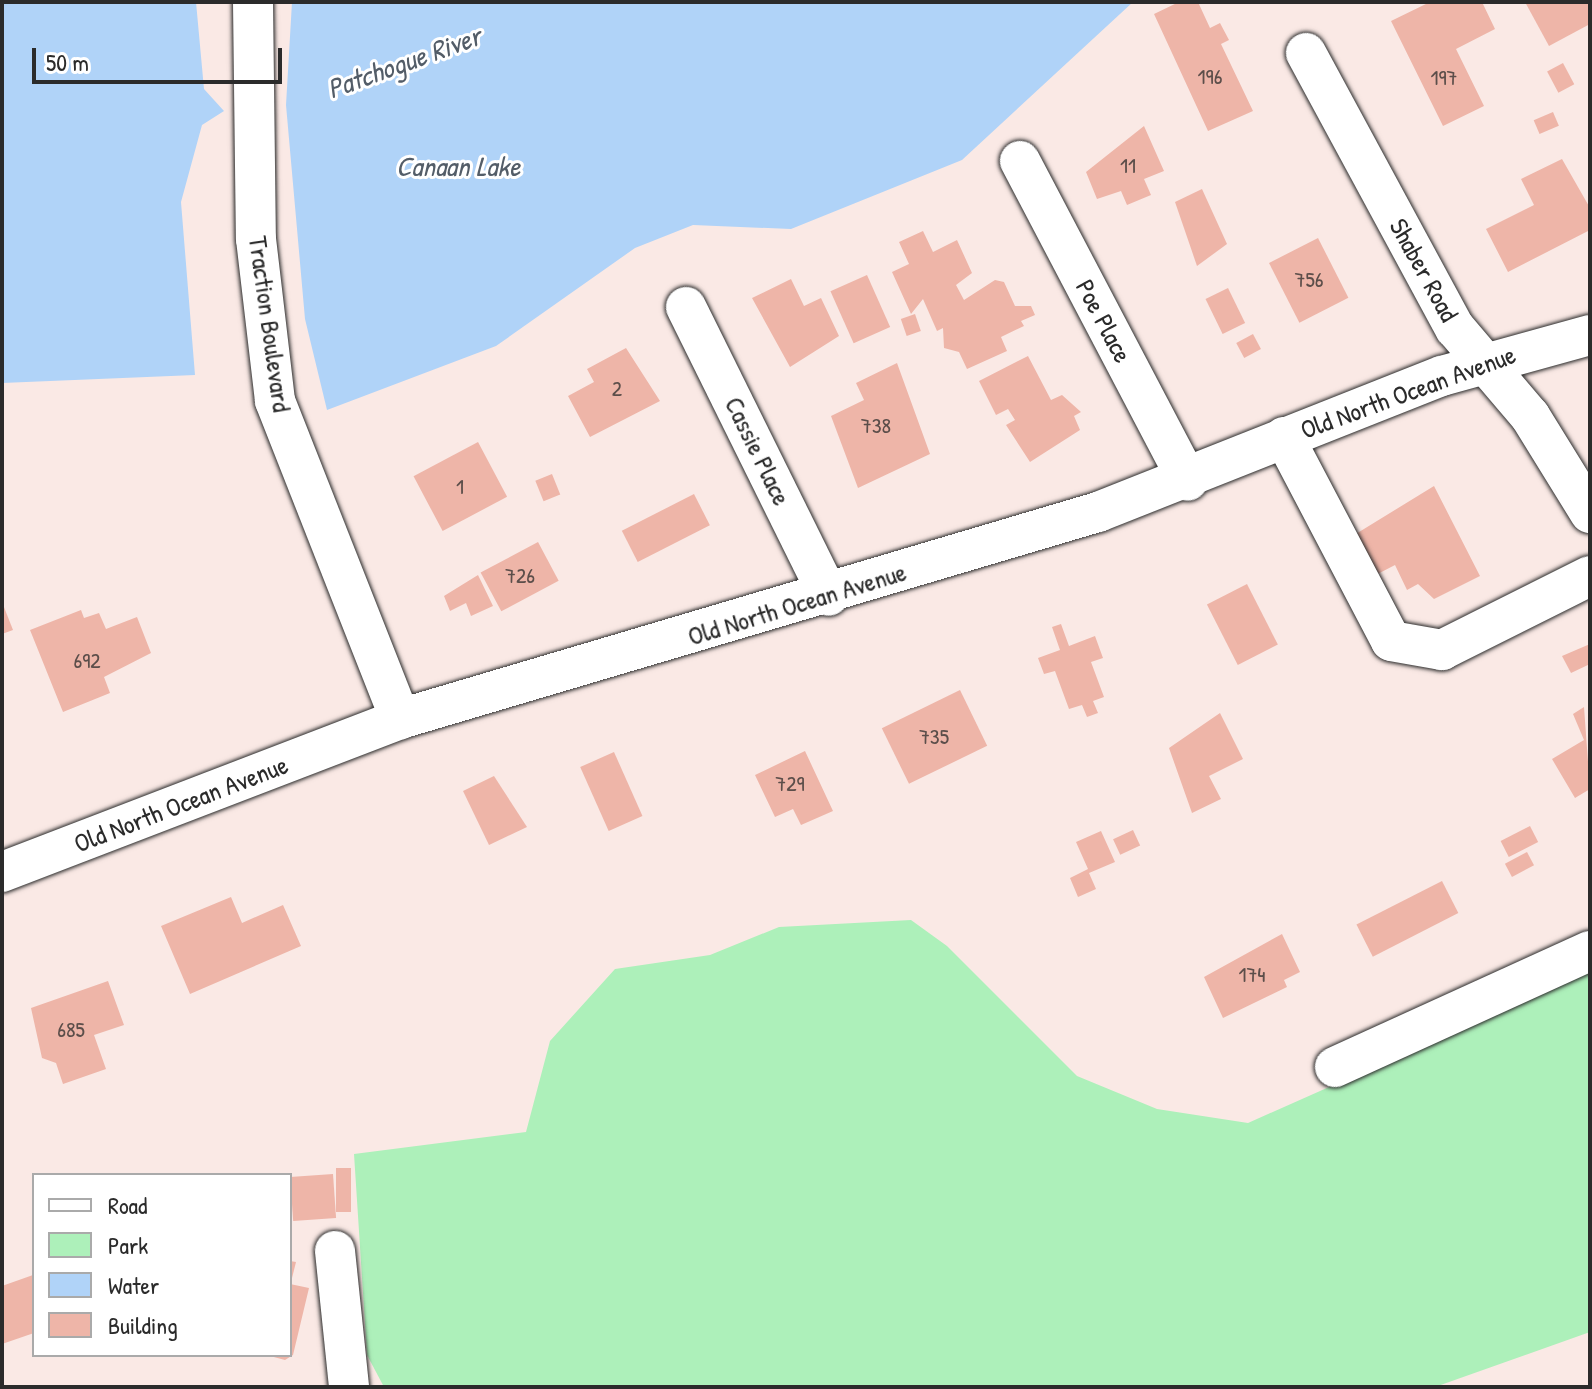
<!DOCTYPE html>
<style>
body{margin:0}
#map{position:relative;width:1592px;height:1389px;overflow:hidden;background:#fae9e5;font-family:"Patrick Hand",sans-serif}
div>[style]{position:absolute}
.green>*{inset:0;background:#adf0ba}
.water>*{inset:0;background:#b0d3f8}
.building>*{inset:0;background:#eeb5a8;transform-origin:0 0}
.roads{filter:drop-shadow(0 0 2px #2b2b2b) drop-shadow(0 0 2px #2b2b2b)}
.minor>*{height:40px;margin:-20px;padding:0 20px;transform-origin:20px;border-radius:20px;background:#fff}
span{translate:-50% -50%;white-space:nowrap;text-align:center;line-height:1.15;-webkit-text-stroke:6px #fff;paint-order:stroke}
.number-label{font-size:22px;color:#5c4e4a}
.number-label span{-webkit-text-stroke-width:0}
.street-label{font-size:26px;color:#2b2b2b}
.water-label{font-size:28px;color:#535d68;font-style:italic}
.frame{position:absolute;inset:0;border:4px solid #2b2b2b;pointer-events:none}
.legend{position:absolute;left:32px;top:1173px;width:260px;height:184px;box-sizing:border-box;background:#fff;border:2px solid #aaa;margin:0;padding:10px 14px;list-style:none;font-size:24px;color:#2b2b2b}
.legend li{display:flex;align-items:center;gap:16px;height:40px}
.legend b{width:40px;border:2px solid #aaa}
.scale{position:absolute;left:32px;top:48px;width:250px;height:36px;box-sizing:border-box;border:4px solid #2b2b2b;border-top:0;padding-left:10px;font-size:24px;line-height:28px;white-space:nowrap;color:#2b2b2b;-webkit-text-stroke:6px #fff;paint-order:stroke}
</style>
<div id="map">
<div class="green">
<div style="clip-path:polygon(911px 920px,947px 946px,1077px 1076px,1157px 1109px,1248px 1123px,1590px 971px,1590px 1332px,1435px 1387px,384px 1387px,367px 1355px,354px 1154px,526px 1132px,550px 1041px,615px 969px,710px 955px,779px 927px)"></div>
</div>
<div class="water">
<div style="clip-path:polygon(2px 2px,196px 2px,204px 89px,224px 111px,202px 125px,181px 202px,195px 375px,2px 383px)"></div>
<div style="clip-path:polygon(292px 2px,1133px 2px,962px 160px,791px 229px,693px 225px,635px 248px,496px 346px,327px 410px,305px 319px,286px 105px)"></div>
</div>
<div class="building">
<div style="clip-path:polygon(1179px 2px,1198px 2px,1210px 28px,1220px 23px,1229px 40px,1221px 44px,1253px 111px,1208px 131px,1154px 14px)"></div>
<div style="clip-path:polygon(1430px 2px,1482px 2px,1495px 29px,1456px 49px,1484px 106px,1443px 126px,1391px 21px)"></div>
<div style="clip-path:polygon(1525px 2px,1590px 2px,1590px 24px,1549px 46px)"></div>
<div style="left:1563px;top:63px;width:24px;height:18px;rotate:62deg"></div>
<div style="left:1553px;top:112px;width:15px;height:21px;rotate:67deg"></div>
<div style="clip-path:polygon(1144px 126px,1164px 171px,1144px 179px,1151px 195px,1127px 205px,1121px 191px,1097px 199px,1086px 172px)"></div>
<div style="clip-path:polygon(1562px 159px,1590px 208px,1590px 230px,1508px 272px,1486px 229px,1534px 205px,1521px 179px)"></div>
<div style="clip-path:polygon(1202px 189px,1227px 244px,1197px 266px,1175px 202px)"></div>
<div style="clip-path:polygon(923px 231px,933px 252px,957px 240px,972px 273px,956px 285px,964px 300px,995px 280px,1004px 282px,1015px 306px,1031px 306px,1035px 315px,1021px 321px,1024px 326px,1001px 337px,1007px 351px,967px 369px,959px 352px,944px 348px,943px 328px,937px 331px,923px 299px,911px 314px,892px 272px,909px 264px,899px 242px)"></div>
<div style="left:1318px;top:238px;width:67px;height:55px;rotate:63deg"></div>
<div style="left:867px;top:275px;width:57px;height:40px;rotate:66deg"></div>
<div style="clip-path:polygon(791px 279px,804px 306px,821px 298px,839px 336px,790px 367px,752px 298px)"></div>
<div style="left:1228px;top:288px;width:39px;height:25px;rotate:64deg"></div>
<div style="left:915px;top:314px;width:18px;height:15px;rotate:71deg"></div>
<div style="left:1253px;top:334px;width:17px;height:19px;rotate:62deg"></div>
<div style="clip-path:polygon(626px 348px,660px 401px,590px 437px,568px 396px,594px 382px,587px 369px)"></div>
<div style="clip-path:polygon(1028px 356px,1051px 400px,1062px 395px,1081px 412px,1074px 416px,1080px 430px,1030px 462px,1006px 425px,1015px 420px,1008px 409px,996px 415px,979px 381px)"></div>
<div style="clip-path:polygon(897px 363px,930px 454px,858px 488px,831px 416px,864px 400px,856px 383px)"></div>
<div style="left:478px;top:442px;width:62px;height:73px;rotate:62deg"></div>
<div style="left:552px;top:474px;width:22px;height:18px;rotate:68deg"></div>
<div style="clip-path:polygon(1434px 486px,1480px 576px,1434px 599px,1418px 584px,1407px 590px,1395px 565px,1366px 580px,1346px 540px)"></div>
<div style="left:694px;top:494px;width:35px;height:81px;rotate:63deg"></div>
<div style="left:538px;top:542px;width:44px;height:65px;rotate:62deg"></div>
<div style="clip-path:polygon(478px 575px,493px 606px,471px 616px,466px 603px,450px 611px,444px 596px)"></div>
<div style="left:1247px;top:584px;width:68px;height:45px;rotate:63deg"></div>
<div style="clip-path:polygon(2px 602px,13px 630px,2px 634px)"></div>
<div style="clip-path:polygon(81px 610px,84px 618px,99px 613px,106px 629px,137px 617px,151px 653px,104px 677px,110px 693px,63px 712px,30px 630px)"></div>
<div style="clip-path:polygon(1061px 624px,1069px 646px,1095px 636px,1103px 658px,1091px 662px,1104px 697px,1093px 701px,1098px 713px,1087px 717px,1082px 705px,1069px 709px,1055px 671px,1044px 674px,1038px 658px,1060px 650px,1052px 627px)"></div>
<div style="clip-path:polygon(1590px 644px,1590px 664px,1571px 673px,1562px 656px)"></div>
<div style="left:960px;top:690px;width:62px;height:87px;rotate:64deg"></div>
<div style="clip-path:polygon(1584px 707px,1590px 789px,1575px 798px,1552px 759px,1584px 740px,1573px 714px)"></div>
<div style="clip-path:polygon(1220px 713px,1243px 759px,1209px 776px,1221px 799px,1192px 813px,1169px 748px)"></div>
<div style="clip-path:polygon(805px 751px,833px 811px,801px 825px,793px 809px,775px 817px,755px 775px)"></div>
<div style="left:614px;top:752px;width:70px;height:37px;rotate:66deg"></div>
<div style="clip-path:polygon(494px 776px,527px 827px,489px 845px,463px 791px)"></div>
<div style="left:1530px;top:826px;width:18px;height:33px;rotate:63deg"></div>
<div style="left:1133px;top:830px;width:17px;height:22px;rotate:65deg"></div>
<div style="clip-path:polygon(1101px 831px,1115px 862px,1089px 873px,1096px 889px,1078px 897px,1070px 878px,1088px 869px,1076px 842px)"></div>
<div style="left:1527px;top:852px;width:15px;height:25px;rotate:62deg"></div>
<div style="left:1442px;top:881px;width:36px;height:96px;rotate:63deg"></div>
<div style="clip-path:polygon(231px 897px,242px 923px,283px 905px,301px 946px,190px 994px,161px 926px)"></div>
<div style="clip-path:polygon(1282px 934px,1300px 972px,1284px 980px,1287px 987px,1223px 1018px,1204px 977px)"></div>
<div style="clip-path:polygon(108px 981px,124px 1025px,94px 1035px,106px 1069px,63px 1084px,56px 1063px,42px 1058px,31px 1008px)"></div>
<div style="left:336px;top:1168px;width:15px;height:44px"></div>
<div style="left:333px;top:1174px;width:44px;height:43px;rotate:86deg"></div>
<div style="clip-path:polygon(290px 1261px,296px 1262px,291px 1282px,290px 1282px)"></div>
<div style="clip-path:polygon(33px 1275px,34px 1333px,2px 1344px,2px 1286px)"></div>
<div style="clip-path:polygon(290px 1284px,309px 1288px,293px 1355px,285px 1360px,270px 1356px,290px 1355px)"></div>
</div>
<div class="roads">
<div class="minor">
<div style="left:253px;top:2px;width:237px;rotate:89.3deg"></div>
<div style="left:256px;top:239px;width:163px;rotate:83.3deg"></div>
<div style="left:275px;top:401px;width:342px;rotate:68.5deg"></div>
<div style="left:1306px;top:53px;width:313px;rotate:61.6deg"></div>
<div style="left:1455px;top:328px;width:116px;rotate:49.6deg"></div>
<div style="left:1530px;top:416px;width:114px;rotate:58.3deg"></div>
<div style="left:1020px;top:161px;width:361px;rotate:62.3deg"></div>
<div style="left:686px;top:307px;width:322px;rotate:63.7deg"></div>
<div style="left:1284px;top:437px;width:230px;rotate:62.3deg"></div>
<div style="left:1391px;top:641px;width:52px;rotate:10deg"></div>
<div style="left:1442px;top:650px;width:165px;rotate:-26.6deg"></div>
<div style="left:2px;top:872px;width:426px;rotate:-21deg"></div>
<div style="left:400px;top:719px;width:728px;rotate:-16.52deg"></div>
<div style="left:1098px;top:512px;width:370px;rotate:-21.6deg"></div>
<div style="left:1442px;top:376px;width:154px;rotate:-15.5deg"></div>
<div style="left:1335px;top:1067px;width:280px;rotate:-24.5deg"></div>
<div style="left:335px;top:1251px;width:137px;rotate:84.1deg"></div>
</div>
</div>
<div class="number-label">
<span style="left:1210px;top:77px">196</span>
<span style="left:1444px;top:78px">197</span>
<span style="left:1128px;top:166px">11</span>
<span style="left:1309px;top:280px">756</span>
<span style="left:617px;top:389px">2</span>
<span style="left:876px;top:426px">738</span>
<span style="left:460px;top:487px">1</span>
<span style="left:520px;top:576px">726</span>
<span style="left:87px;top:661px">692</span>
<span style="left:934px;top:737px">735</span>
<span style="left:790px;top:784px">729</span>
<span style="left:1252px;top:975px">174</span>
<span style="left:71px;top:1030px">685</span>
</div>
<div class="street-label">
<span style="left:1424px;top:270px;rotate:61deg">Shaber Road</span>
<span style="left:1104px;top:321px;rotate:62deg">Poe Place</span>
<span style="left:270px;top:324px;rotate:82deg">Traction Boulevard</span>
<span style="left:1408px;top:392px;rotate:-20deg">Old North Ocean Avenue</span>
<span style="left:758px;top:451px;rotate:64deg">Cassie Place</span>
<span style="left:797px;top:604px;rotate:-17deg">Old North Ocean Avenue</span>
<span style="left:181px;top:804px;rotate:-21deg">Old North Ocean Avenue</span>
</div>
<div class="water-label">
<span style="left:404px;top:62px;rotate:-20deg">Patchogue River</span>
<span style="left:458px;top:166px">Canaan Lake</span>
</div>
<div class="frame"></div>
<ul class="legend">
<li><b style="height:10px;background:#fff"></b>Road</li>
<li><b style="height:22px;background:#adf0ba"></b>Park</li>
<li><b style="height:22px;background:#b0d3f8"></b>Water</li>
<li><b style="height:22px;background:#eeb5a8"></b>Building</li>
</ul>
<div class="scale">50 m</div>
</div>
